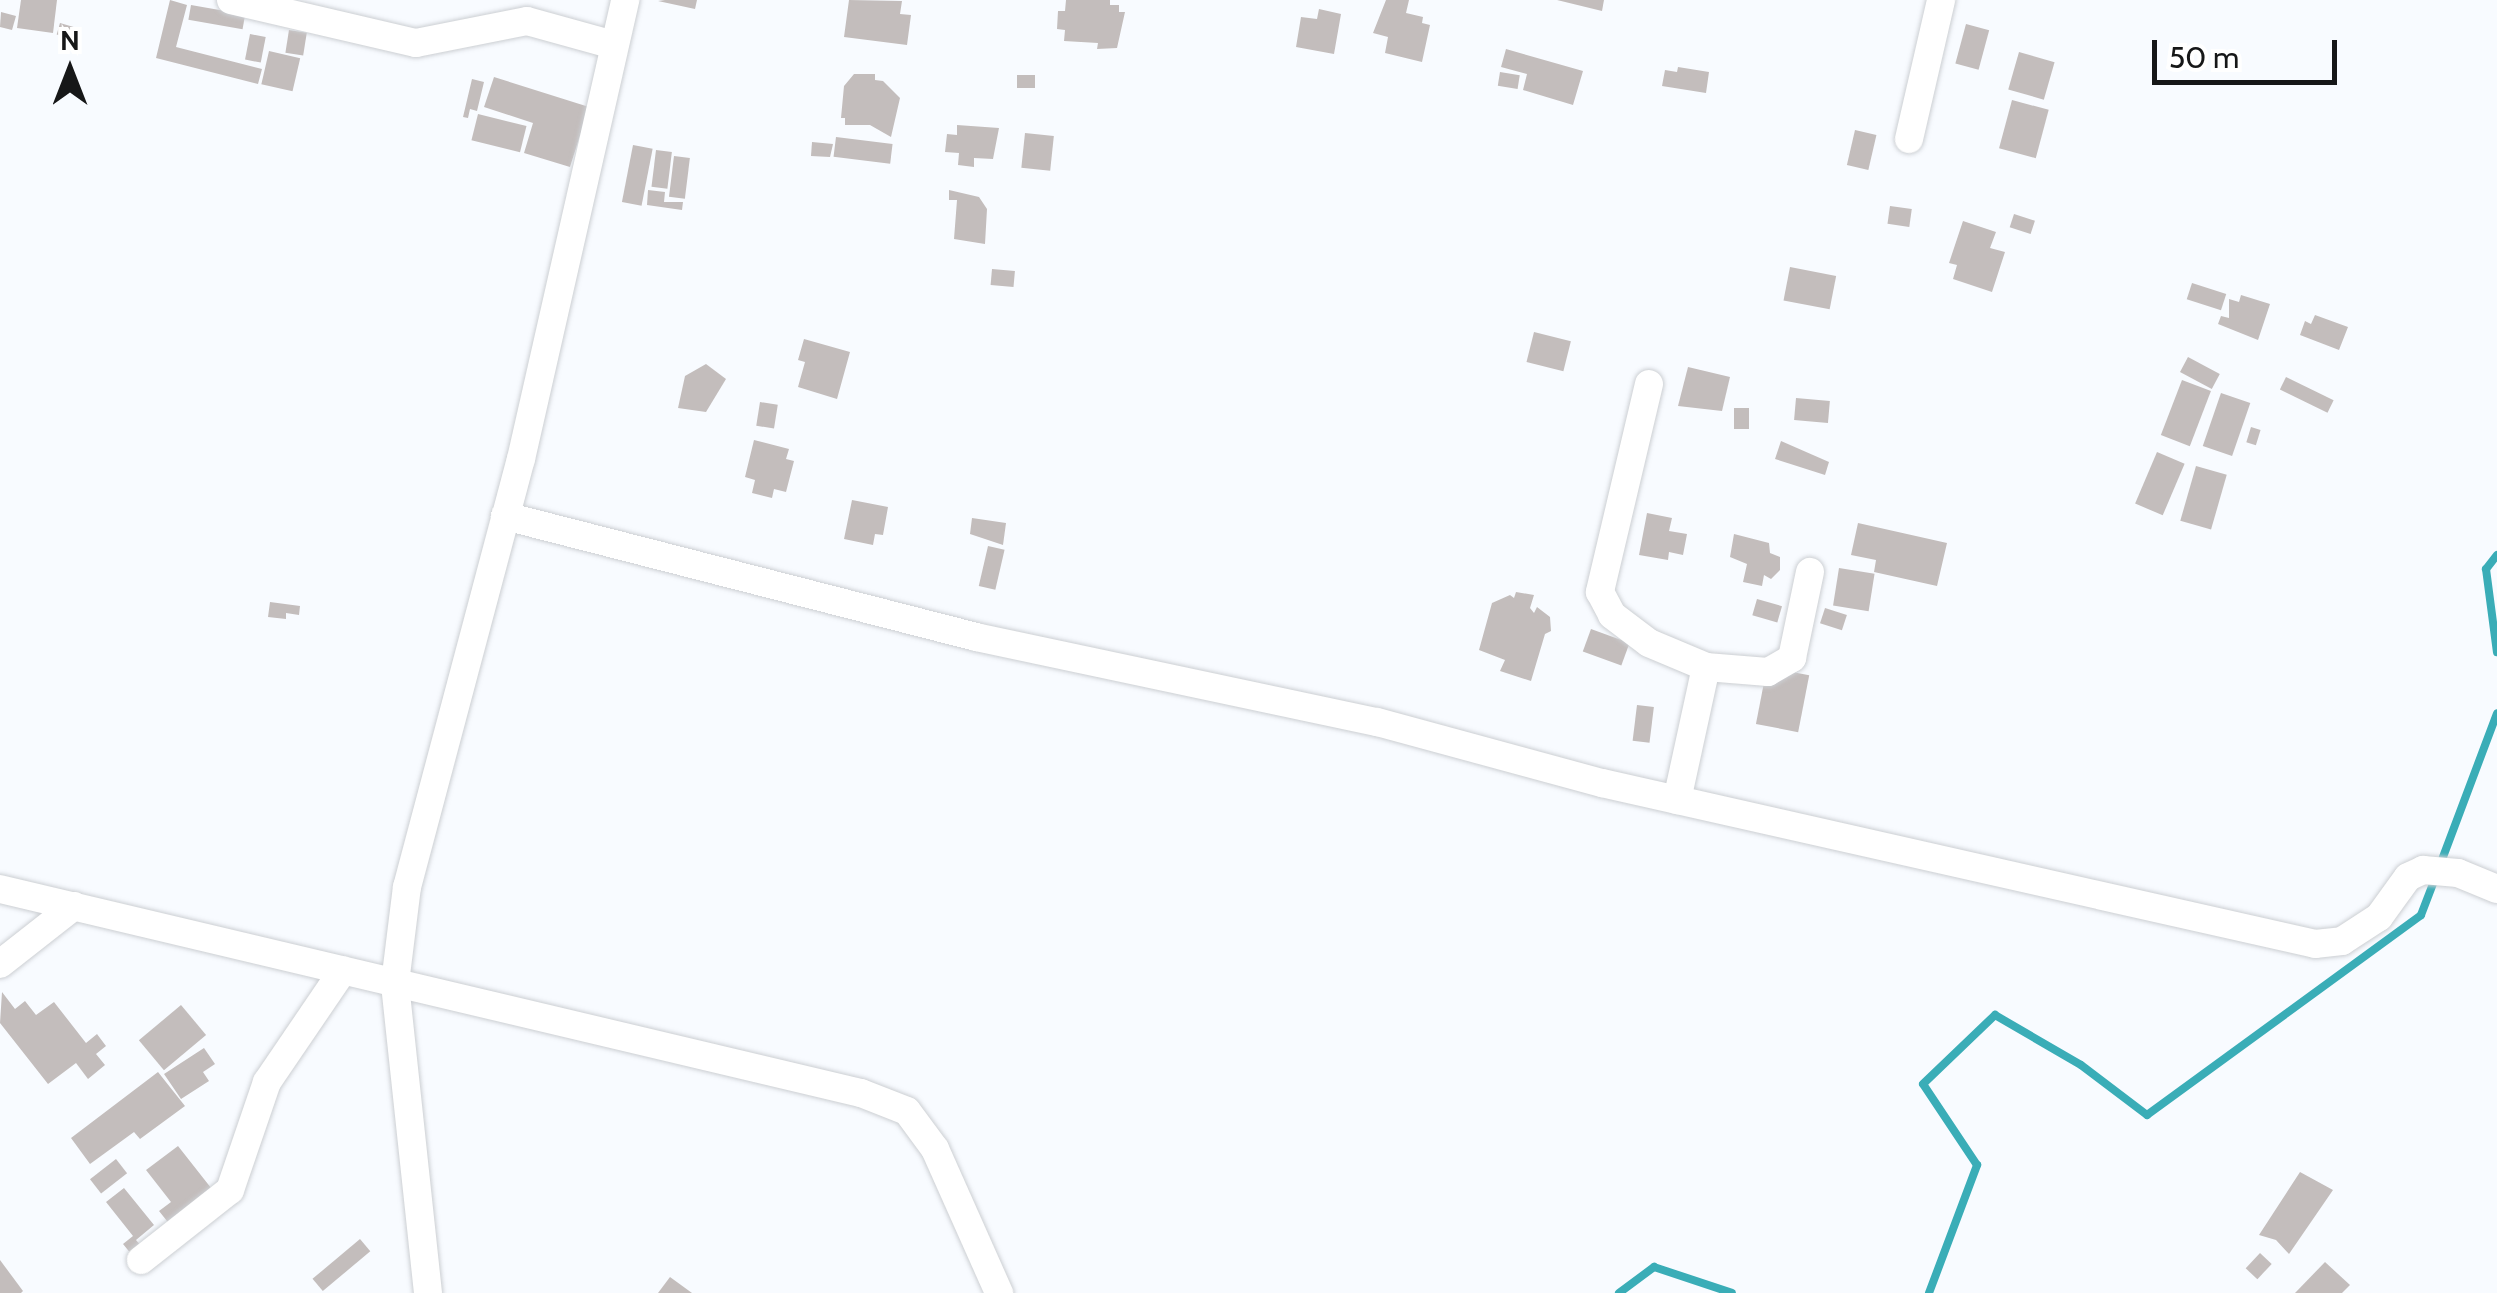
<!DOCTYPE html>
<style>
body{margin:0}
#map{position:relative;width:2497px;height:1293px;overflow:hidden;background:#f8fbff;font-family:Cabin,sans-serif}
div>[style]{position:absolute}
.stream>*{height:8px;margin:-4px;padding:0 4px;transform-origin:4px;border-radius:4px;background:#3aadb7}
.building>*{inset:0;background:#c3bdbc;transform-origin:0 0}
.roads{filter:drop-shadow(0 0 2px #cccfd3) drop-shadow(0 0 2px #cccfd3)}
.minor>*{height:28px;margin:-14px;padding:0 14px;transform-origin:14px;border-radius:14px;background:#fff}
span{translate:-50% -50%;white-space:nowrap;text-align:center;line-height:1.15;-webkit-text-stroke:10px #fff;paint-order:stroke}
.north{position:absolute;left:20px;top:20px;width:100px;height:100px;-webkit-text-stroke:8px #fff;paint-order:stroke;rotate:0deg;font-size:28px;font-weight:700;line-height:40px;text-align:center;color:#161718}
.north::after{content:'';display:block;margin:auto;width:35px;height:45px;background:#161718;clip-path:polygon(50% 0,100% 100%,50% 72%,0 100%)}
.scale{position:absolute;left:2152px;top:40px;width:185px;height:45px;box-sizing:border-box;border:5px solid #161718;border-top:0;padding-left:12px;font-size:30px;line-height:35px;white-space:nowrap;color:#161718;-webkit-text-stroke:8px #fff;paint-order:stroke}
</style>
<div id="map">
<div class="stream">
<div style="left:2497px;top:555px;width:18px;rotate:128deg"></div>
<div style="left:2486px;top:569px;width:84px;rotate:82.5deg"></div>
<div style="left:2440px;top:865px;width:162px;rotate:-69.4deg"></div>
<div style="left:1619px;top:1293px;width:44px;rotate:-36.6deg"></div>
<div style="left:1654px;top:1267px;width:82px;rotate:18.4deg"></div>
<div style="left:1929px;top:1293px;width:137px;rotate:-69.4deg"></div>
<div style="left:1977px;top:1165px;width:97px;rotate:-123.7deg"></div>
<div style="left:1923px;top:1084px;width:100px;rotate:-43.8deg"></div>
<div style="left:1995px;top:1015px;width:99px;rotate:30.2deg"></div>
<div style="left:2081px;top:1065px;width:83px;rotate:37.1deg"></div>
<div style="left:2147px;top:1115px;width:339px;rotate:-36.1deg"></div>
<div style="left:2421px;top:915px;width:40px;rotate:-69deg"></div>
</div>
<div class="building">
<div style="clip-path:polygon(21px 0,57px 0,53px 33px,17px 28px)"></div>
<div style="clip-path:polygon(170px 0,187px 5px,176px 47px,262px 69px,258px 84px,156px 58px)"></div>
<div style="clip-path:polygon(665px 0,697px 0,695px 9px,658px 1px)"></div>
<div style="clip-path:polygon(849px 0,902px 1px,900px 14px,911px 15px,907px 45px,844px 37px)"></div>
<div style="clip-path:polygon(1066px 0,1110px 0,1110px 5px,1119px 5px,1119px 12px,1125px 12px,1117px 48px,1097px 49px,1098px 43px,1064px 41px,1065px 30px,1057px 29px,1058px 11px,1065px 11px)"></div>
<div style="clip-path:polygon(1386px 0,1409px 0,1406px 13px,1423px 17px,1422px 23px,1430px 25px,1422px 62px,1385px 53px,1388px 37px,1373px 33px)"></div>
<div style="clip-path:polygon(1557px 0,1604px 0,1602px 11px)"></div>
<div style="left:191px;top:5px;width:55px;height:15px;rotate:10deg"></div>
<div style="clip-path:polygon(1319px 9px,1341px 14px,1334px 54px,1296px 47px,1301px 17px,1317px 19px)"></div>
<div style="clip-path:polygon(1px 12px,16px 16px,12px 30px,0 27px)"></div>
<div style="left:60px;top:23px;width:15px;height:12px;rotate:16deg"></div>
<div style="left:1966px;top:24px;width:24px;height:41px;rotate:15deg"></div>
<div style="left:289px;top:30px;width:18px;height:23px;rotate:9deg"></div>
<div style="left:250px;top:34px;width:16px;height:26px;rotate:11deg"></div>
<div style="clip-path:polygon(1506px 49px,1583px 71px,1573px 105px,1523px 90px,1527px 74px,1501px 67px)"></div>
<div style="left:269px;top:51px;width:32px;height:34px;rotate:13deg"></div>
<div style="left:2019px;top:52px;width:37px;height:39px;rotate:16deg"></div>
<div style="clip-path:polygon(1678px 67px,1709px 72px,1706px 93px,1662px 86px,1665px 70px,1677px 72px)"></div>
<div style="left:1500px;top:72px;width:20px;height:14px;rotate:9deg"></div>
<div style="clip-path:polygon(854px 74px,875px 74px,875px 80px,883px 81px,900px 98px,891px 137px,870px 125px,845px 125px,845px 118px,841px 118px,844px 86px)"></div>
<div style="left:1017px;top:75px;width:18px;height:13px"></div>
<div style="clip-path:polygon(494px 77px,589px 107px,570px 167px,524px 153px,533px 123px,484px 107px)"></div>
<div style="clip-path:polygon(472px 79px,484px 82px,477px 111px,470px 109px,468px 118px,463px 117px)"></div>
<div style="left:2012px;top:100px;width:38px;height:50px;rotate:15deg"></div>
<div style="left:478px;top:114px;width:50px;height:27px;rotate:14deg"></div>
<div style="clip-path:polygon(957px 125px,999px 128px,993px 159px,974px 158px,974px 167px,958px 165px,959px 153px,945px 152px,947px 134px,957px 135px)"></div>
<div style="left:1855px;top:130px;width:22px;height:36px;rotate:13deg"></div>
<div style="left:1025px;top:133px;width:29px;height:35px;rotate:6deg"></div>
<div style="left:836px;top:137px;width:57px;height:20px;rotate:7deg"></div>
<div style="clip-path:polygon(812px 142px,833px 144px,830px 157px,811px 156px)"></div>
<div style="left:633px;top:145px;width:20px;height:58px;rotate:11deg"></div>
<div style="left:656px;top:150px;width:16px;height:37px;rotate:7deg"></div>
<div style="left:674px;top:156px;width:16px;height:41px;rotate:7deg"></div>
<div style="clip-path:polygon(648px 190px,665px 192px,664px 202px,683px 202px,682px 210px,647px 205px)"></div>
<div style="clip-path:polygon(949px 190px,979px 197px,987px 209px,985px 244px,954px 239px,957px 200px,949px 200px)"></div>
<div style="left:1890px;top:206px;width:22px;height:18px;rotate:8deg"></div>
<div style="left:2014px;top:214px;width:22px;height:14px;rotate:18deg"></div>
<div style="clip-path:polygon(1963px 221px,1996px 232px,1990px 248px,2005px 252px,1992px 292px,1953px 279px,1957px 265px,1949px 263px)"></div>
<div style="left:1790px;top:267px;width:47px;height:34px;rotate:11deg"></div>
<div style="left:992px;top:269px;width:23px;height:16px;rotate:5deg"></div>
<div style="left:2192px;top:283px;width:36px;height:17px;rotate:18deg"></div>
<div style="clip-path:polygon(2241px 295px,2270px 304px,2258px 340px,2218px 324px,2221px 316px,2229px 318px,2229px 299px,2239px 302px)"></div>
<div style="clip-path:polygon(2315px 315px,2348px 327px,2339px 350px,2300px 335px,2305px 321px,2311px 324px)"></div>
<div style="left:1534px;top:332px;width:38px;height:31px;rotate:14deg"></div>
<div style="clip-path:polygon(804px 339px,850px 352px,837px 399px,798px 387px,805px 362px,798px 360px)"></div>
<div style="left:2188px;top:357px;width:36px;height:17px;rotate:28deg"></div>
<div style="clip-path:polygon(706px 364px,726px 379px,706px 412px,678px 408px,685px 376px)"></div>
<div style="clip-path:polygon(1688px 367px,1730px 377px,1722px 411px,1678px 406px)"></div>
<div style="left:2286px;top:377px;width:53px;height:14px;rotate:26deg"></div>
<div style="left:2182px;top:380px;width:31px;height:59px;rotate:21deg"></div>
<div style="left:2221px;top:393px;width:31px;height:56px;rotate:19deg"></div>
<div style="left:1796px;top:398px;width:34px;height:22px;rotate:5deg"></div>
<div style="left:760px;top:402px;width:18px;height:24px;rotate:9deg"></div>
<div style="left:1734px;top:408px;width:15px;height:21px"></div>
<div style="left:2251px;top:427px;width:10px;height:16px;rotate:17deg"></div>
<div style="clip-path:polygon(754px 440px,789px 449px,786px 459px,794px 461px,786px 492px,774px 489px,772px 498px,752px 493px,755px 480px,745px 477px)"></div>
<div style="clip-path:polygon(1781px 441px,1829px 462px,1825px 475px,1775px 459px)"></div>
<div style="left:2157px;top:452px;width:30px;height:56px;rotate:23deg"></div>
<div style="left:2196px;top:466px;width:32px;height:57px;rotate:16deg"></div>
<div style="clip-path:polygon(852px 500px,888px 507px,883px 535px,875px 534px,873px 545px,844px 539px)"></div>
<div style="clip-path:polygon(1647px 513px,1672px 518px,1669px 531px,1687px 534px,1683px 555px,1669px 552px,1668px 560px,1639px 555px)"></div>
<div style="clip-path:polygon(972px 518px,1006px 523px,1003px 545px,970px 534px)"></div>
<div style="clip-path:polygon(1858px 523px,1947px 543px,1937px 586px,1874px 572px,1876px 560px,1851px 555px)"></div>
<div style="clip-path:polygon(1734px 534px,1769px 543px,1770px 553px,1780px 557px,1780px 570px,1771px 579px,1764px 575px,1762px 586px,1743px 582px,1747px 564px,1730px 557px)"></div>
<div style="left:988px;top:546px;width:17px;height:41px;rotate:13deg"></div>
<div style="left:1839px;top:568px;width:36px;height:38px;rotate:9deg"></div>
<div style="clip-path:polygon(1516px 592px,1534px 595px,1530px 608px,1534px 613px,1537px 607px,1550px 617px,1551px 631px,1545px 634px,1531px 681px,1500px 671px,1505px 660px,1479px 650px,1492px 603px,1510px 595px,1514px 598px)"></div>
<div style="left:1757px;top:599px;width:26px;height:17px;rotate:16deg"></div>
<div style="clip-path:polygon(270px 602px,300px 606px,299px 615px,286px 613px,286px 619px,268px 617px)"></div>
<div style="left:1825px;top:608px;width:23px;height:16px;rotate:18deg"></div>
<div style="left:1591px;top:629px;width:41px;height:24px;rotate:20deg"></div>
<div style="left:1767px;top:667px;width:43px;height:58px;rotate:11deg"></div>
<div style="left:1637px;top:705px;width:17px;height:36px;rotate:7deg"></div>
<div style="clip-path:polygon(2px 992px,15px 1009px,25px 1001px,36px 1015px,54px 1002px,86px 1043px,97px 1034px,106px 1046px,96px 1054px,105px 1065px,88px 1079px,76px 1063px,48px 1084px,0 1023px)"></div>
<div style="left:181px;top:1005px;width:39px;height:55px;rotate:50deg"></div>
<div style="clip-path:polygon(204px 1048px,215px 1064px,203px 1072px,209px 1081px,181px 1099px,164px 1074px)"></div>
<div style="clip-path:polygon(158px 1072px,185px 1106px,140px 1139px,134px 1132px,90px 1164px,71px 1138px)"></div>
<div style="clip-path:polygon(178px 1146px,215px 1193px,171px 1226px,159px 1211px,171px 1202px,146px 1170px)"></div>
<div style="left:116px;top:1159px;width:18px;height:33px;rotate:52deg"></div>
<div style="clip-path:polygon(2300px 1172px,2333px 1190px,2289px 1254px,2276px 1240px,2259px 1235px)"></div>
<div style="clip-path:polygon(124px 1188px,154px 1225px,136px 1240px,142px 1247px,132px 1255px,123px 1244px,133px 1236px,106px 1202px)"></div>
<div style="left:360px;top:1239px;width:16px;height:62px;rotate:50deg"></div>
<div style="left:2260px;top:1253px;width:16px;height:21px;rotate:43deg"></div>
<div style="clip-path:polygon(0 1260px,23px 1291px,21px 1293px,0 1293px)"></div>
<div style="clip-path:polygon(2325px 1262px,2350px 1285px,2342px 1293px,2295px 1293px)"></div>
<div style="clip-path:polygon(670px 1277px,692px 1293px,658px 1293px)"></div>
</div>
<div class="roads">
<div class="minor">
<div style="left:231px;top:0;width:190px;rotate:13.1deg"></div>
<div style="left:416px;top:43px;width:113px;rotate:-11.2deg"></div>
<div style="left:527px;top:21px;width:90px;rotate:15.4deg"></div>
<div style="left:1909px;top:139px;width:143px;rotate:-77deg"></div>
<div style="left:1649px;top:384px;width:214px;rotate:103.3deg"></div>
<div style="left:1600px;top:592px;width:26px;rotate:62deg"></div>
<div style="left:1612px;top:615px;width:46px;rotate:37.1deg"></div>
<div style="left:1649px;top:643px;width:62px;rotate:22.8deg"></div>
<div style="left:1706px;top:667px;width:62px;rotate:4.6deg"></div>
<div style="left:1768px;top:672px;width:28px;rotate:-30deg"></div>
<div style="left:1792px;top:658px;width:88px;rotate:-78.2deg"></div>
<div style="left:505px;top:516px;width:486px;rotate:14.4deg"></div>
<div style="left:976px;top:637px;width:410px;rotate:12deg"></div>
<div style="left:1377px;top:722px;width:233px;rotate:15.2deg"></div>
<div style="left:1602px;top:783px;width:731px;rotate:12.72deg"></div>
<div style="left:2315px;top:944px;width:27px;rotate:-6deg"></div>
<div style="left:2342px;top:941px;width:44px;rotate:-33deg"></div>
<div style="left:2379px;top:917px;width:49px;rotate:-54.1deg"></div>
<div style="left:2408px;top:877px;width:17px;rotate:-25deg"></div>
<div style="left:2423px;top:870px;width:35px;rotate:5deg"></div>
<div style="left:2458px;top:873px;width:42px;rotate:22.3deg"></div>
<div style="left:1677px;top:800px;width:136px;rotate:-77.7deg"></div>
<div style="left:0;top:889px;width:885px;rotate:13.33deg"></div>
<div style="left:861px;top:1093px;width:49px;rotate:21.4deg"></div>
<div style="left:907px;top:1111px;width:47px;rotate:53.6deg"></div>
<div style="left:935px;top:1149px;width:158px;rotate:66deg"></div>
<div style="left:0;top:964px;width:94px;rotate:-38.1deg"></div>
<div style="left:141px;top:1260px;width:113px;rotate:-38.2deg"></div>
<div style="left:230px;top:1190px;width:114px;rotate:-71.1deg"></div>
<div style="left:267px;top:1082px;width:135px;rotate:-55.8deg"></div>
<div style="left:428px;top:1293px;width:312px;rotate:-96.1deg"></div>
<div style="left:395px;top:983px;width:97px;rotate:-82.9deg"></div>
<div style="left:407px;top:887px;width:443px;rotate:-75.1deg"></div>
<div style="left:521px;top:459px;width:471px;rotate:-77.2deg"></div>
</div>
</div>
<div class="north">N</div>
<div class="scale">50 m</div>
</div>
